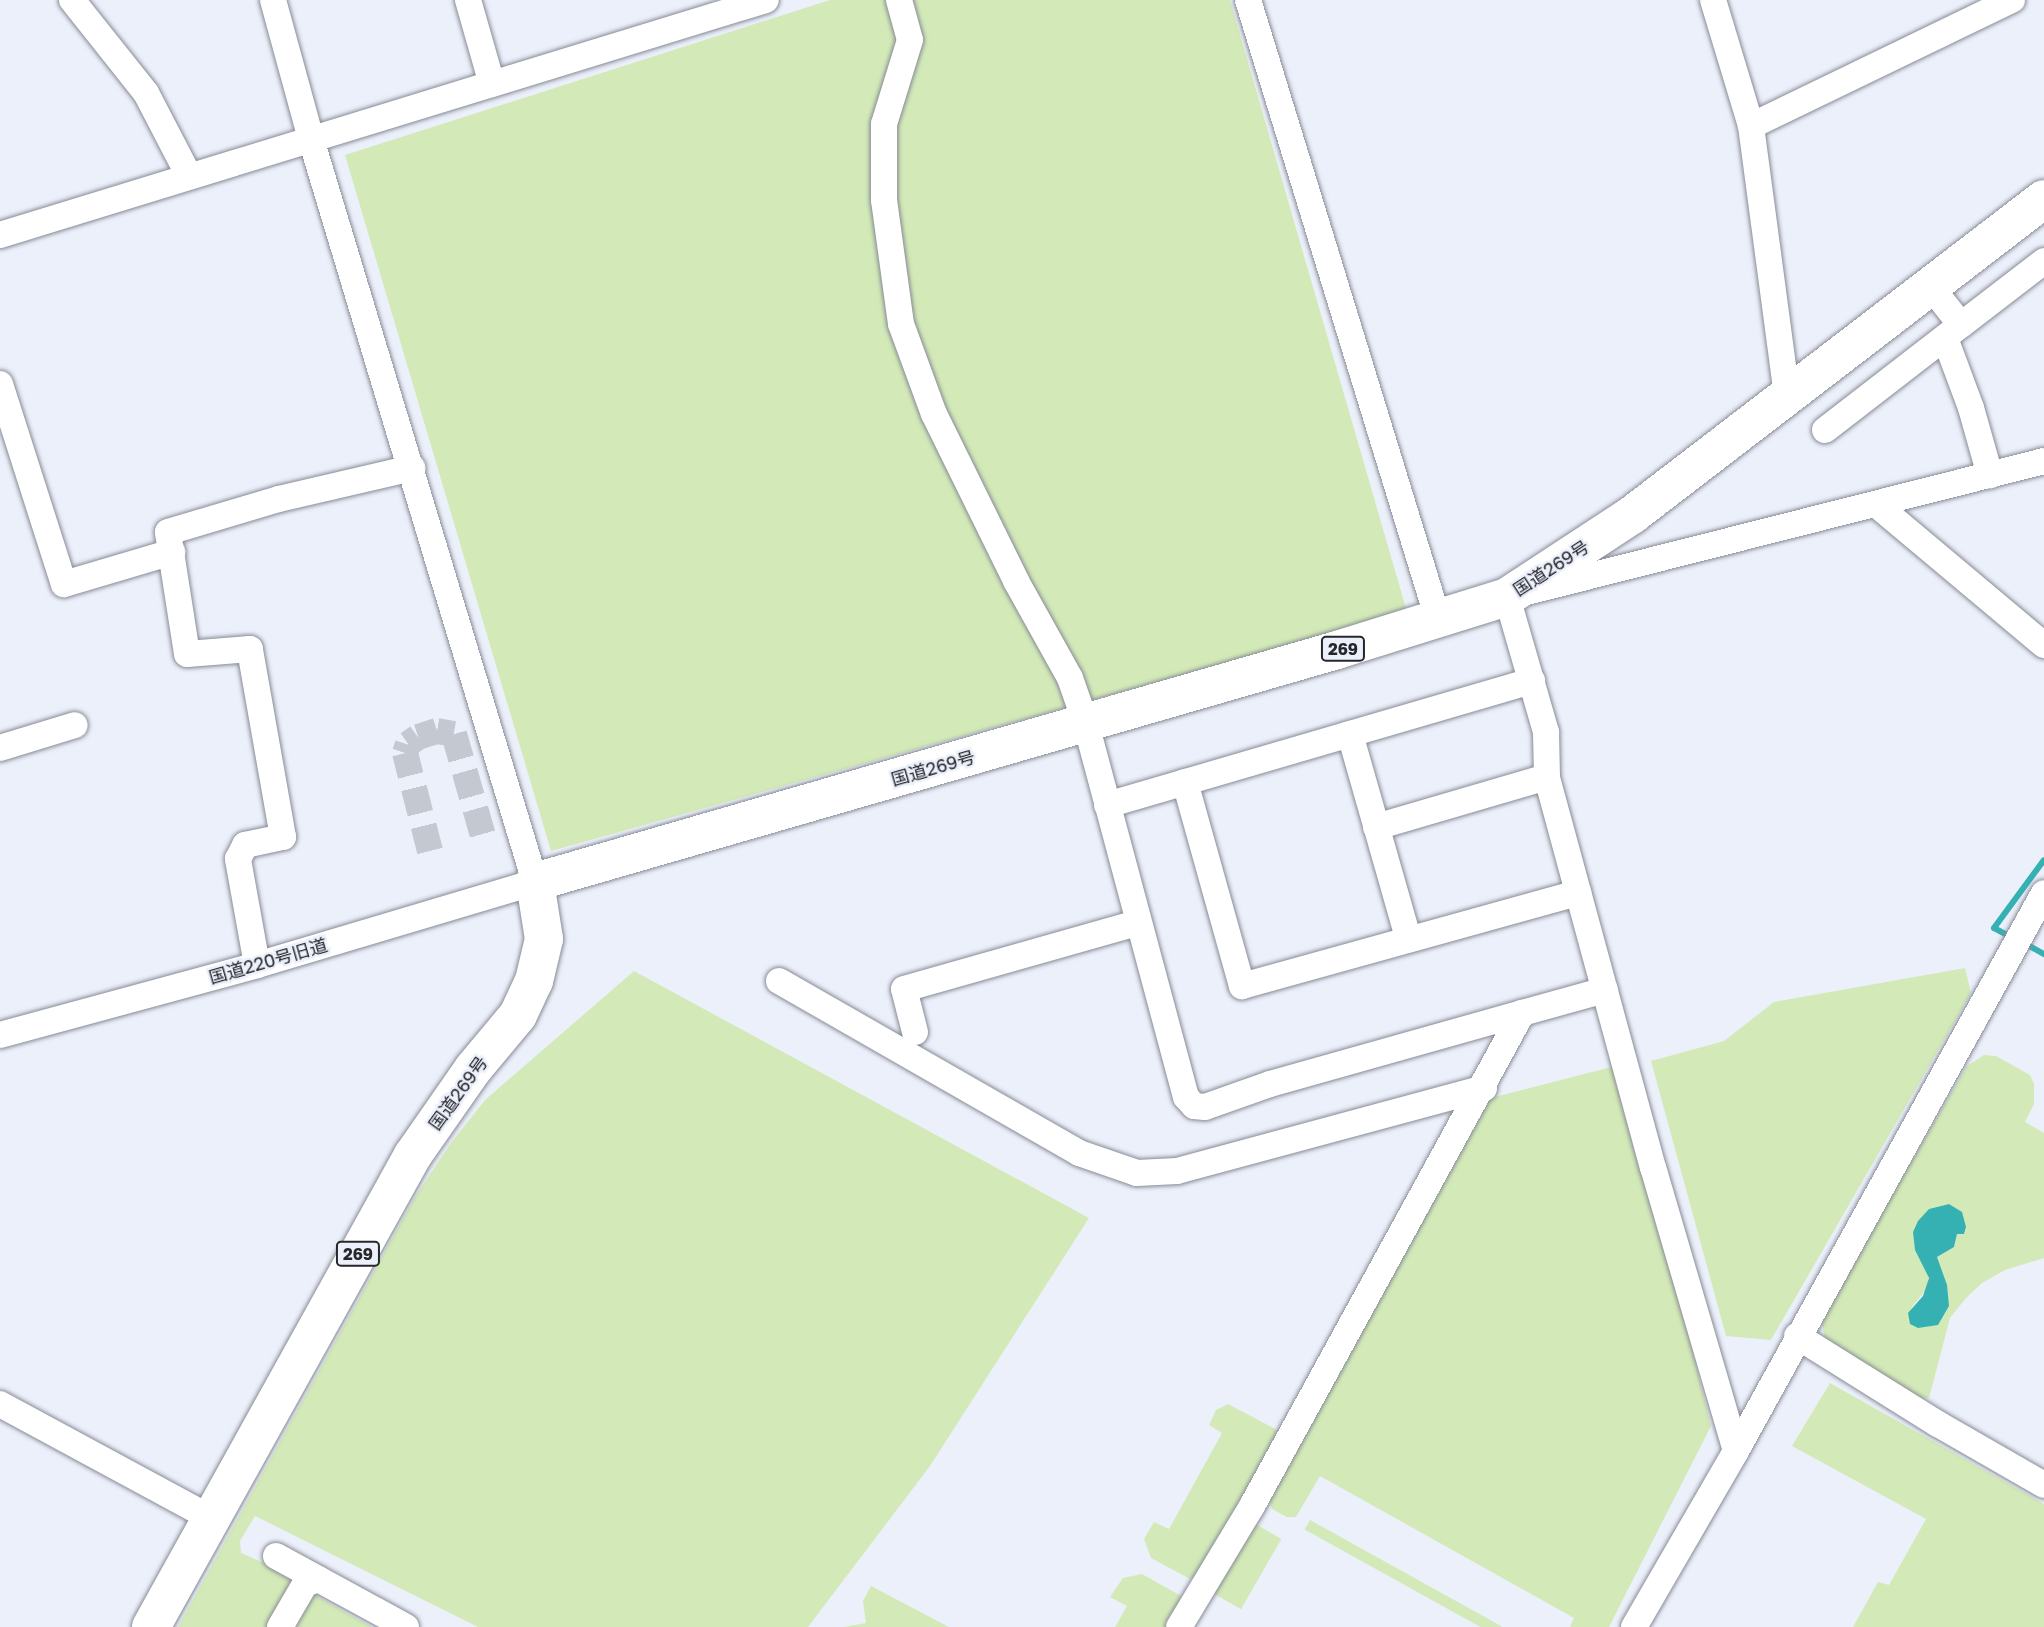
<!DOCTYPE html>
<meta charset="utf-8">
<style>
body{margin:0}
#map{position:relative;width:2044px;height:1627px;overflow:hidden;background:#ebf0fb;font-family:"Golos Text","Noto Sans JP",sans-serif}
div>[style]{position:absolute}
.green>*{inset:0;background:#d3eab8;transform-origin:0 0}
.water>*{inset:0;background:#35b1b3}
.stream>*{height:6px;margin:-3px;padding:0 3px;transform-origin:3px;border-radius:3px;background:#35b1b3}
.minor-tunnel>*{height:26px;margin-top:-13px;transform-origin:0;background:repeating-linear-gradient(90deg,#c4c8d1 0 26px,transparent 0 39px)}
.roads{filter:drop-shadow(0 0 2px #878b95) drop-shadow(0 0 2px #878b95)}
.minor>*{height:26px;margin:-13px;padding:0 13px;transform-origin:13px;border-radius:13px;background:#fff}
.highway>*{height:38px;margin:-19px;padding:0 19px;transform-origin:19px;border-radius:19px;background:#fff}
span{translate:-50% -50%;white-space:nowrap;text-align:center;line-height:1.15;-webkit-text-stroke:5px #ebf0fb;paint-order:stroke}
.shield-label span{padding:2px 5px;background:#ebf0fb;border:2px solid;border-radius:5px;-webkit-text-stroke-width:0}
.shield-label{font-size:16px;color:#26272b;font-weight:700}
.street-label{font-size:18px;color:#26272b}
</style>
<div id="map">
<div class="green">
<div style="clip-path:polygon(830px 0,1230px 0,1407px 612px,551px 851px,345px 155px)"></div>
<div style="clip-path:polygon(1965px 968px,1971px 993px,1771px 1340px,1726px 1336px,1651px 1061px,1724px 1041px,1774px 1002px)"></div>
<div style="clip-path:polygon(634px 971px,1089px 1218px,930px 1466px,808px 1627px,478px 1627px,255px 1516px,240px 1541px,241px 1553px,266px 1564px,281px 1548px,321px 1568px,291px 1581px,267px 1627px,178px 1627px,415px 1197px,451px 1143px,485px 1100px)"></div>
<div style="clip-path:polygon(evenodd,1984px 1055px,1996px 1056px,2030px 1075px,2034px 1084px,2034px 1104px,2025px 1122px,2044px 1133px,2044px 1258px,2005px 1270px,1982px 1283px,1966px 1298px,1950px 1318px,1929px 1398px,1918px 1398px,1825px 1338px,1822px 1324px,1829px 1304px,1967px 1066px,1984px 1055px,1949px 1204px,1966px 1227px,1964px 1234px,1957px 1234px,1954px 1247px,1937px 1257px,1940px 1271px,1909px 1319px,1912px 1307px,1928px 1287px,1929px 1209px,1949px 1204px)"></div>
<div style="clip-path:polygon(1623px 1064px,1711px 1426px,1609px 1627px,1570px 1627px,1574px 1618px,1320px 1476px,1296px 1517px,1287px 1517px,1272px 1509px,1269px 1497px,1483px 1100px)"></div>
<div style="clip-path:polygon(1830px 1383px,2044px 1504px,2044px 1627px,1853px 1627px,1878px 1582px,1889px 1585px,1926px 1519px,1792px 1446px)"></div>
<div style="clip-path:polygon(1228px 1404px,1281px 1432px,1204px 1574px,1190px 1579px,1151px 1558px,1144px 1539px,1154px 1522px,1169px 1529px,1222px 1433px,1209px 1425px,1216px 1410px)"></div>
<div style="left:1310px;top:1520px;width:219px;height:11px;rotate:29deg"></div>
<div style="left:1252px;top:1522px;width:34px;height:81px;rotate:30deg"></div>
<div style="clip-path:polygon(1142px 1574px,1183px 1597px,1174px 1627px,1115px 1627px,1127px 1606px,1110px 1597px,1123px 1578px)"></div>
<div style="clip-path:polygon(871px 1586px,949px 1627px,844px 1627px,866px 1623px,863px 1601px)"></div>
<div style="clip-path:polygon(314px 1595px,372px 1627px,289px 1627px,305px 1596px)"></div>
</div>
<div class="water">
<div style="clip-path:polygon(1949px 1204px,1962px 1212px,1966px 1227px,1964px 1234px,1957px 1234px,1954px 1247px,1937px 1257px,1947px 1285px,1949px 1306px,1938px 1325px,1918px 1328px,1910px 1324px,1908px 1313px,1923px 1296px,1929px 1278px,1915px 1250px,1913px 1232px,1918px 1221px,1929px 1209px)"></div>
</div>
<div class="stream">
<div style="left:2011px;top:937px;width:19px;rotate:-152deg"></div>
<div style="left:1994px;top:928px;width:84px;rotate:-53.7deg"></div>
<div style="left:2024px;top:943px;width:23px;rotate:29deg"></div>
</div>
<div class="minor-tunnel">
<div style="left:430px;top:851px;width:101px;rotate:-104.3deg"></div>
<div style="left:405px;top:753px;width:9px;rotate:-72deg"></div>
<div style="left:408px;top:744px;width:12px;rotate:-35deg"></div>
<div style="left:418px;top:737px;width:20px;rotate:-18deg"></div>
<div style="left:437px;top:731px;width:17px;rotate:10deg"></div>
<div style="left:454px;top:734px;width:106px;rotate:74.1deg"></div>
</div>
<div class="roads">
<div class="minor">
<div style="left:72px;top:0;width:119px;rotate:51.5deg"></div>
<div style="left:146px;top:93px;width:93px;rotate:62.6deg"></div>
<div style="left:468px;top:0;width:87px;rotate:74.1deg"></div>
<div style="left:899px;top:0;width:41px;rotate:74.6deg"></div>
<div style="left:910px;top:40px;width:88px;rotate:107.2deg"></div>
<div style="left:884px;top:124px;width:76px;rotate:90deg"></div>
<div style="left:884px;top:200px;width:125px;rotate:82.2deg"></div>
<div style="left:901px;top:324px;width:96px;rotate:69.9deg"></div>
<div style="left:934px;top:414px;width:186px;rotate:63.8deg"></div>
<div style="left:1016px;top:581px;width:111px;rotate:60.9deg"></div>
<div style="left:1070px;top:678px;width:49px;rotate:70.8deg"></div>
<div style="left:1086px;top:724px;width:386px;rotate:75deg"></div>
<div style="left:1186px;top:1097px;width:12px;rotate:48deg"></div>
<div style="left:1194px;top:1106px;width:11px;rotate:5deg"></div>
<div style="left:1205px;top:1107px;width:69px;rotate:-19.5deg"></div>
<div style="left:1270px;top:1084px;width:262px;rotate:-15.7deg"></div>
<div style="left:1248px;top:0;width:648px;rotate:72.94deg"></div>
<div style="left:1713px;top:0;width:132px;rotate:73.2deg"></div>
<div style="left:1751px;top:126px;width:273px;rotate:82.4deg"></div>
<div style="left:1751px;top:126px;width:290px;rotate:-25.8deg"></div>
<div style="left:0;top:235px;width:801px;rotate:-17.06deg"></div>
<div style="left:1931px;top:287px;width:48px;rotate:51.7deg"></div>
<div style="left:1961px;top:325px;width:105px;rotate:-37.6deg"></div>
<div style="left:1945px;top:338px;width:75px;rotate:69.6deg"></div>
<div style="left:1971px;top:408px;width:70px;rotate:74.2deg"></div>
<div style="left:0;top:384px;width:210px;rotate:72.3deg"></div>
<div style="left:64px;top:584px;width:113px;rotate:-16.5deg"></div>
<div style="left:1825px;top:430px;width:172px;rotate:-37.7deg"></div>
<div style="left:1877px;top:505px;width:218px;rotate:40deg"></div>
<div style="left:1350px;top:734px;width:212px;rotate:74.1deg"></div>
<div style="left:0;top:748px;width:78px;rotate:-17deg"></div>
<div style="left:1185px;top:782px;width:212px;rotate:74.4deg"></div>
<div style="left:1242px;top:986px;width:349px;rotate:-15.5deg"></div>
<div style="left:1107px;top:805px;width:443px;rotate:-16.3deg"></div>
<div style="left:1376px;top:827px;width:178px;rotate:-16.3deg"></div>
<div style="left:257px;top:965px;width:108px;rotate:-100.2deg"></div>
<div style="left:238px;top:859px;width:16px;rotate:-63deg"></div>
<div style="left:245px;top:845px;width:39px;rotate:-12deg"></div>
<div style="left:283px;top:837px;width:191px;rotate:-100deg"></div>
<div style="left:250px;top:649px;width:63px;rotate:175.5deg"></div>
<div style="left:187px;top:654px;width:123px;rotate:-98.9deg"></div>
<div style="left:168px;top:532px;width:116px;rotate:-16.6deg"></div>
<div style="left:279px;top:499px;width:137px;rotate:-13.1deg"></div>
<div style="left:779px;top:981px;width:346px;rotate:29.8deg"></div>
<div style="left:1079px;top:1153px;width:61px;rotate:19deg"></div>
<div style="left:1137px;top:1173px;width:40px;rotate:-2.9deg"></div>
<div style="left:1177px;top:1171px;width:318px;rotate:-15.1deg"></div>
<div style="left:915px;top:1032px;width:44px;rotate:-104.3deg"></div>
<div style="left:904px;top:989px;width:242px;rotate:-15.8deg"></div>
<div style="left:0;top:1035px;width:266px;rotate:-15.2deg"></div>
<div style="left:257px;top:965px;width:290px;rotate:-16.6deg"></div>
<div style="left:535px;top:882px;width:776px;rotate:-106.78deg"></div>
<div style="left:311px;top:139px;width:144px;rotate:-105.3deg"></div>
<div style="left:1797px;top:1336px;width:166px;rotate:32deg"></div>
<div style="left:1938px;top:1424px;width:122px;rotate:29.9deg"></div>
<div style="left:0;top:1404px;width:240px;rotate:28.4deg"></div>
<div style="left:1736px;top:1451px;width:295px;rotate:-106.3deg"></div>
<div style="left:1653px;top:1168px;width:405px;rotate:-105.2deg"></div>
<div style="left:1547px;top:777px;width:45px;rotate:-91.3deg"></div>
<div style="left:1546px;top:732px;width:141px;rotate:-106.1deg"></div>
<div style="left:1507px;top:597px;width:554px;rotate:-14.21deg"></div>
<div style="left:276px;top:1556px;width:148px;rotate:28.6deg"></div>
<div style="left:280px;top:1627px;width:50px;rotate:-59.8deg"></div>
<div style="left:305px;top:1584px;width:14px;rotate:-21deg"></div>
<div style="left:1179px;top:1627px;width:141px;rotate:-58.9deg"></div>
<div style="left:1252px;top:1506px;width:562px;rotate:-61.29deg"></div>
<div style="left:1522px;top:1013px;width:86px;rotate:-15.5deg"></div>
<div style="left:1634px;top:1627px;width:203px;rotate:-59.9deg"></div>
<div style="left:1736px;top:1451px;width:637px;rotate:-61.1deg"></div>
</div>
<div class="highway">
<div style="left:151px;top:1627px;width:540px;rotate:-60.97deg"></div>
<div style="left:413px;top:1155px;width:105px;rotate:-55.1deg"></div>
<div style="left:473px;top:1069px;width:70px;rotate:-50.2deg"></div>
<div style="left:518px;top:1015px;width:38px;rotate:-65deg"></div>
<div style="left:534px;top:981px;width:43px;rotate:-76.6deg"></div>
<div style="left:544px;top:939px;width:58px;rotate:-99deg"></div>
<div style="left:535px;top:882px;width:835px;rotate:-16.13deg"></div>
<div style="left:1337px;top:650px;width:178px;rotate:-17.3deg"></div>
<div style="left:1507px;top:597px;width:149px;rotate:-33.3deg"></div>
<div style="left:1632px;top:515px;width:519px;rotate:-37.49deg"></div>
</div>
</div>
<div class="shield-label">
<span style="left:1343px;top:649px">269</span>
<span style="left:358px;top:1254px">269</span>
</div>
<div class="street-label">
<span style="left:1551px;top:568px;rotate:-33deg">国道269号</span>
<span style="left:933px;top:768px;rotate:-16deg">国道269号</span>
<span style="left:268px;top:961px;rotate:-16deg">国道220号旧道</span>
<span style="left:458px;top:1093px;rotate:-54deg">国道269号</span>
</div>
</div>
